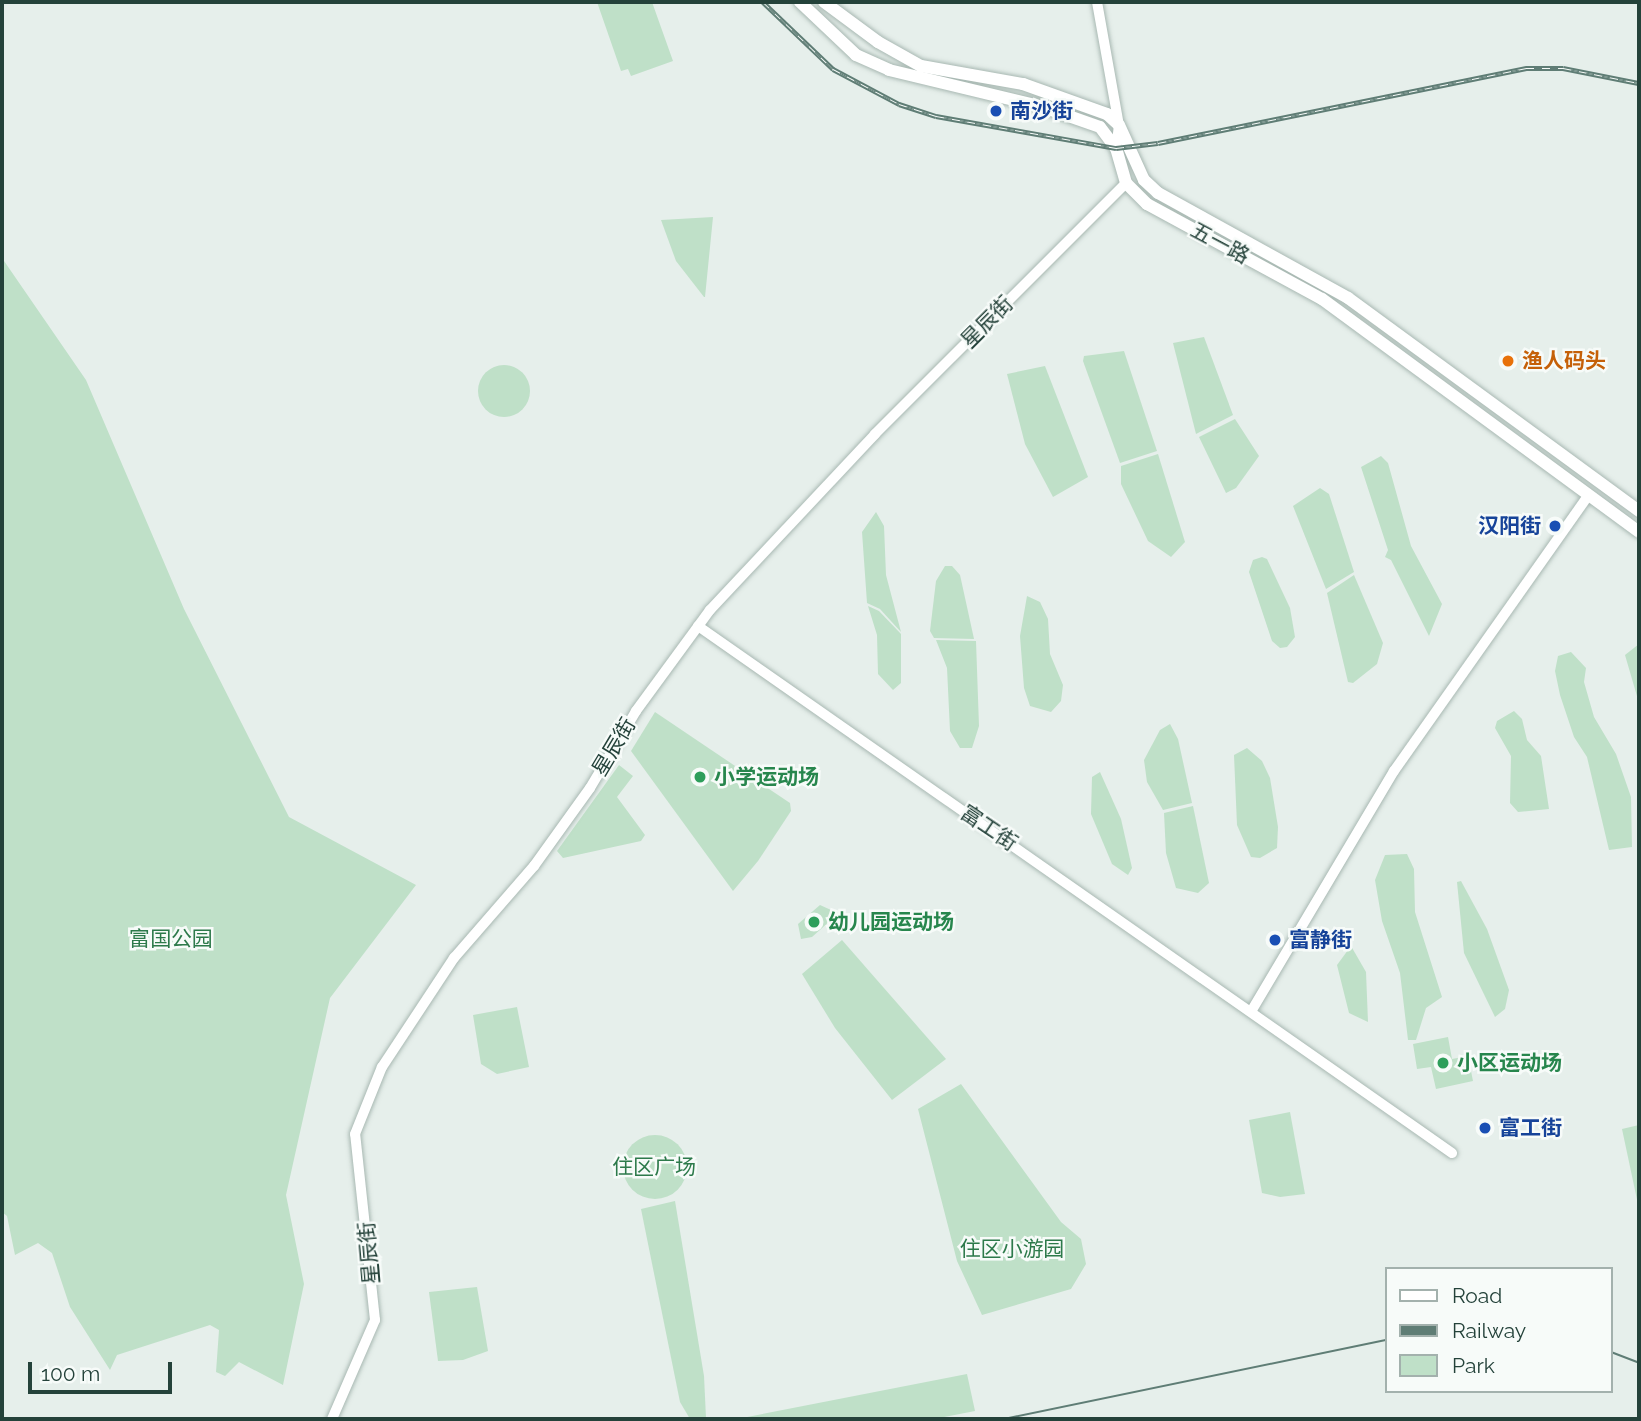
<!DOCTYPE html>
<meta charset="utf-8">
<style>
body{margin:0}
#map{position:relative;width:1641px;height:1421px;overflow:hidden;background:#e6efeb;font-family:Raleway,"Noto Sans SC",sans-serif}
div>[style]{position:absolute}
.green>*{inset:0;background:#bfe0c8}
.round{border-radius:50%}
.roads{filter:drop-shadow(0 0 2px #a8b8b2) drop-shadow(0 0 2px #a8b8b2)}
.tertiary>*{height:10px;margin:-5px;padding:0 5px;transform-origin:5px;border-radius:5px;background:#fff}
.secondary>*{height:12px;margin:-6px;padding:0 6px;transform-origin:6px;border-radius:6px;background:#fff}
.tram>*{height:2px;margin:-1px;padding:0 1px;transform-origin:1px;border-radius:1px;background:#5f7d75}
.rail>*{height:5px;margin-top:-2.5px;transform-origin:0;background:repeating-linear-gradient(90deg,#f7fbf9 0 8px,#5f7d75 0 16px);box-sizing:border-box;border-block:2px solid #5f7d75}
.dots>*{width:19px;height:19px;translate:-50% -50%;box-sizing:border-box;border:4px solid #f7fbf9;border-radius:50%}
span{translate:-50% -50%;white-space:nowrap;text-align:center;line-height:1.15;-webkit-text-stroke:5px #f7fbf9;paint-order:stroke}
.transit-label{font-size:21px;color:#164399;font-weight:700}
.left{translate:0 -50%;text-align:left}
.right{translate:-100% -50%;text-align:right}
.street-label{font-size:21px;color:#24423a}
.food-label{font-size:21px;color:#c56008;font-weight:700}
.leisure-label{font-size:21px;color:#27864d;font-weight:700}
.park-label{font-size:21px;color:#2d7a4b}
.frame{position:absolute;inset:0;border:4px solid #24423a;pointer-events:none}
.legend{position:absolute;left:1385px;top:1267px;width:228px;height:126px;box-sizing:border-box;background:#f7fbf9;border:2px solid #a3b1ad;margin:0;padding:9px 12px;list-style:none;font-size:21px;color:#24423a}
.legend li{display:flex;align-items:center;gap:14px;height:35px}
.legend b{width:35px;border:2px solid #a3b1ad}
.scale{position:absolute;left:28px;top:1362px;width:144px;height:32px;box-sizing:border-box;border:4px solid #24423a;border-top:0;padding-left:9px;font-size:21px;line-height:24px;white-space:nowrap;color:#24423a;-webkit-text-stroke:5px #f7fbf9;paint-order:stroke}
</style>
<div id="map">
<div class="green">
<div style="clip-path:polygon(597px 2px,652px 2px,673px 61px,631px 76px,628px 69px,621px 71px)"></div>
<div style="clip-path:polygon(713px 217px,705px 297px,704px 297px,676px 261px,661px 220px)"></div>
<div style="clip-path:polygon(2px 258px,86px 380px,184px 609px,289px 817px,416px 885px,330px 998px,286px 1195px,304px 1284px,283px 1385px,239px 1362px,225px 1376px,216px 1372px,219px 1330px,210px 1325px,117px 1355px,110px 1370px,70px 1307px,52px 1253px,38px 1243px,15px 1255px,7px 1216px,2px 1212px)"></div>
<div style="clip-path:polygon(1204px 337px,1233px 415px,1196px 434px,1173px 343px)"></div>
<div style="clip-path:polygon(1124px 351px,1157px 451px,1120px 463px,1083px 361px,1084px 356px)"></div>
<div class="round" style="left:478px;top:365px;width:52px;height:52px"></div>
<div style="clip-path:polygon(1045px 366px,1088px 477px,1053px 497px,1025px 444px,1007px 374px)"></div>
<div style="clip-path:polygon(1235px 419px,1259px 456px,1236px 488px,1226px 493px,1199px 437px)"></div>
<div style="clip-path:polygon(1158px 454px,1185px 542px,1171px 557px,1148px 541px,1121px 484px,1121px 466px)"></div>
<div style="clip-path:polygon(1381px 456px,1388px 463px,1411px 546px,1442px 604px,1429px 636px,1391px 560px,1385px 557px,1388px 550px,1361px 467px)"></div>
<div style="clip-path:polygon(1320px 488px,1329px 494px,1354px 572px,1326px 589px,1293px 506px)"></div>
<div style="clip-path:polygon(876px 512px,884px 526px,886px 575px,901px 632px,880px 609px,867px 603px,862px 532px)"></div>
<div style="clip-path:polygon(1262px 557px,1267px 559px,1290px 608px,1295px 637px,1287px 647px,1280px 648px,1272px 641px,1249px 572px,1253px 560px)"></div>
<div style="clip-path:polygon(945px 566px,952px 566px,960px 575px,974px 639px,934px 638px,930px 631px,936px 581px)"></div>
<div style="clip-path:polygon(1354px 575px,1383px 643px,1377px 664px,1353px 683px,1348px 682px,1327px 593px)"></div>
<div style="clip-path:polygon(1027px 596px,1040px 602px,1048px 619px,1050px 654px,1063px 685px,1061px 701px,1051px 712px,1030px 706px,1024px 688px,1020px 636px)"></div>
<div style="clip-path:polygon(868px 606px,879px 611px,901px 634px,901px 683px,893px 690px,878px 674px,877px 635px)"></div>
<div style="clip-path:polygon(936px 640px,976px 641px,979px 726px,972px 748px,960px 748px,950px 731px,947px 668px)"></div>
<div style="clip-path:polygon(1639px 644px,1639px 703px,1625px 655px)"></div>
<div style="clip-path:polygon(1571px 652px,1586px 668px,1584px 682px,1594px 717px,1616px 754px,1631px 797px,1632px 847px,1609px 850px,1587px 757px,1574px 737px,1560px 695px,1555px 671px,1558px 656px)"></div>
<div style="clip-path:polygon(1514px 711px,1522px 719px,1527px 740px,1541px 756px,1549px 809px,1518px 812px,1510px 803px,1511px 756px,1495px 728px,1497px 721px)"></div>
<div style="clip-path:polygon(655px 712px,790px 803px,791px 811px,758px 861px,733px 891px,631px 751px)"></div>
<div style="clip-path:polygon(1170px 724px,1178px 739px,1192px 803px,1163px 810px,1147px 782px,1144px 760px,1160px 730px)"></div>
<div style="clip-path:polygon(1247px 748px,1262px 761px,1270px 778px,1278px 827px,1277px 848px,1260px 858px,1251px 857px,1237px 825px,1234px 755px)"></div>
<div style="clip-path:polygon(619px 765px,633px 776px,617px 797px,645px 835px,641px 841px,563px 858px,557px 851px)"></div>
<div style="clip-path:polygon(1100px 772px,1121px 819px,1132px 868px,1128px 875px,1112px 864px,1091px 814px,1092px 777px)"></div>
<div style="clip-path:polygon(1193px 806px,1209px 883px,1198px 893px,1176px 888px,1166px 853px,1164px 813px)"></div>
<div style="clip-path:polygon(1407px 854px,1414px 869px,1415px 912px,1442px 997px,1426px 1008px,1416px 1040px,1408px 1040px,1400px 973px,1382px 921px,1375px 880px,1385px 855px)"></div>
<div style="clip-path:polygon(1461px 881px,1487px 929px,1509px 990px,1505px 1009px,1495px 1017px,1464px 953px,1457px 882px)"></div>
<div style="clip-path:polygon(820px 905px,831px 910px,831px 920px,812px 937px,801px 939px,798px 924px)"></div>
<div style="clip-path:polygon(842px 940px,946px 1059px,892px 1100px,835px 1028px,802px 974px)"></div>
<div style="clip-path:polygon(1351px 946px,1366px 972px,1368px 1022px,1349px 1013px,1337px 965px)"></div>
<div style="clip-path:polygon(517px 1007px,529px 1067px,497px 1074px,481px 1064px,473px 1015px)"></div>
<div style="clip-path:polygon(1448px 1037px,1452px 1059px,1468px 1056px,1473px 1081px,1436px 1089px,1431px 1067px,1417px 1069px,1413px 1044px)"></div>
<div style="clip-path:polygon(961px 1084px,1061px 1222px,1081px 1239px,1086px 1264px,1071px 1289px,982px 1315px,957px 1261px,918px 1109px)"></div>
<div style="clip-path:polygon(1290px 1112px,1305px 1194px,1280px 1197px,1262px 1193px,1249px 1120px)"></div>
<div style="clip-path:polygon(1639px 1125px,1639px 1209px,1622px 1129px)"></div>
<div class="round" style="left:623px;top:1135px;width:64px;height:64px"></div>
<div style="clip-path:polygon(675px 1201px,704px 1376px,706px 1418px,696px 1419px,690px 1419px,680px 1402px,641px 1209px)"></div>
<div style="clip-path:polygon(477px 1287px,488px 1351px,463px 1360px,438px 1361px,429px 1292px)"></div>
<div style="clip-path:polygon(967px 1374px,975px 1411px,934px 1419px,737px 1419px)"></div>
</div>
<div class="roads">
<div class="tertiary">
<div style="left:1097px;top:2px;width:125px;rotate:79.9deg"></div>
<div style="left:1119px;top:125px;width:23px;rotate:97deg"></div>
<div style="left:698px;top:626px;width:920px;rotate:34.95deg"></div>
<div style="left:1252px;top:1010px;width:278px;rotate:-59.3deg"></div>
<div style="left:1394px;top:771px;width:338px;rotate:-54.8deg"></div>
<div style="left:332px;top:1419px;width:108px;rotate:-66.5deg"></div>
<div style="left:375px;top:1320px;width:187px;rotate:-96.1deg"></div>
<div style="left:355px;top:1134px;width:72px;rotate:-68.1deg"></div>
<div style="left:382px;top:1067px;width:131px;rotate:-56.6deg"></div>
<div style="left:454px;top:958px;width:122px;rotate:-49deg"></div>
<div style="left:534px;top:866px;width:96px;rotate:-54.3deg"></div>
<div style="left:590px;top:788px;width:90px;rotate:-59.1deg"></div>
<div style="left:636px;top:711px;width:125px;rotate:-53.8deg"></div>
<div style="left:710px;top:610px;width:241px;rotate:-46.8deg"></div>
<div style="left:875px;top:434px;width:355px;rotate:-45deg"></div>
</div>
<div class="secondary">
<div style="left:800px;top:2px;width:77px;rotate:43.4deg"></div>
<div style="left:856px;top:55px;width:36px;rotate:24deg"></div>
<div style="left:889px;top:70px;width:158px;rotate:13.5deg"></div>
<div style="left:1043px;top:107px;width:60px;rotate:19.3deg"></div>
<div style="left:1100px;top:127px;width:26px;rotate:53deg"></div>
<div style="left:1116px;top:148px;width:36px;rotate:74deg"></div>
<div style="left:1126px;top:183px;width:30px;rotate:45deg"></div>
<div style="left:1147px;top:204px;width:199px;rotate:28.5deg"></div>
<div style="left:1322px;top:299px;width:393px;rotate:36.3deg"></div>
<div style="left:824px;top:2px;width:67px;rotate:36.5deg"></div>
<div style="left:878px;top:42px;width:49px;rotate:29.2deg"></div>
<div style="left:921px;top:66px;width:104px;rotate:10deg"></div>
<div style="left:1023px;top:84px;width:89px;rotate:19.7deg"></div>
<div style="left:1107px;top:114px;width:16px;rotate:43deg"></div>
<div style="left:1119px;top:125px;width:60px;rotate:65.6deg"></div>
<div style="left:1144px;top:180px;width:19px;rotate:43deg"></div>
<div style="left:1158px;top:193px;width:217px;rotate:28.9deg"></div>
<div style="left:1348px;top:298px;width:361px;rotate:36.2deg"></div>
</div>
</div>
<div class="tram">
<div style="left:1611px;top:1352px;width:30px;rotate:21deg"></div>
<div style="left:1004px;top:1419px;width:391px;rotate:-11.7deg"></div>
</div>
<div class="rail">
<div style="left:763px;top:2px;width:97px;rotate:43.7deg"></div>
<div style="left:833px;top:69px;width:75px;rotate:27.9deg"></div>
<div style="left:899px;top:104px;width:39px;rotate:18deg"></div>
<div style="left:936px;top:116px;width:183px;rotate:10.1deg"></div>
<div style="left:1116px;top:148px;width:42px;rotate:-6.8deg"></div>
<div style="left:1158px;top:143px;width:376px;rotate:-11.5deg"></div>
<div style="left:1526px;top:68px;width:37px"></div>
<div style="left:1563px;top:68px;width:77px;rotate:11.2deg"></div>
</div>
<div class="dots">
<div style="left:996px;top:111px;background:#1a4fb4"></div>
<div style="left:1508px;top:361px;background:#e8710a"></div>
<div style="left:1555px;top:526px;background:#1a4fb4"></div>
<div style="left:700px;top:777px;background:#2e9e5b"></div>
<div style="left:814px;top:922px;background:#2e9e5b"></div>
<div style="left:1275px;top:940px;background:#1a4fb4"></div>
<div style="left:1443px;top:1063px;background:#2e9e5b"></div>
<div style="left:1485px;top:1128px;background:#1a4fb4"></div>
</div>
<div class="transit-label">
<span class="left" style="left:1010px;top:111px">南沙街</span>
<span class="right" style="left:1541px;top:526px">汉阳街</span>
<span class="left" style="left:1289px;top:940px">富静街</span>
<span class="left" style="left:1499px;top:1128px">富工街</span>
</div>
<div class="street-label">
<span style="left:1220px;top:243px;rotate:28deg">五一路</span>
<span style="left:987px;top:322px;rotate:-45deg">星辰街</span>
<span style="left:614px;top:747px;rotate:-59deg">星辰街</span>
<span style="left:989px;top:828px;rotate:34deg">富工街</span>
<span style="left:369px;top:1253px;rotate:-95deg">星辰街</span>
</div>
<div class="food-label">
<span class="left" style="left:1522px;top:361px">渔人码头</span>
</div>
<div class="leisure-label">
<span class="left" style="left:714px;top:777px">小学运动场</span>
<span class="left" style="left:828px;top:922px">幼儿园运动场</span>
<span class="left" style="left:1457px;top:1063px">小区运动场</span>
</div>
<div class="park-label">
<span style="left:171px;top:939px">富国公园</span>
<span style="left:654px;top:1167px">住区广场</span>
<span style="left:1012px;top:1249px">住区小游园</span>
</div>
<div class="frame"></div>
<ul class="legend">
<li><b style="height:9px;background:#fff"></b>Road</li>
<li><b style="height:9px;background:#5f7d75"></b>Railway</li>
<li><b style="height:19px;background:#bfe0c8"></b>Park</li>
</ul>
<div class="scale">100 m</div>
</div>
